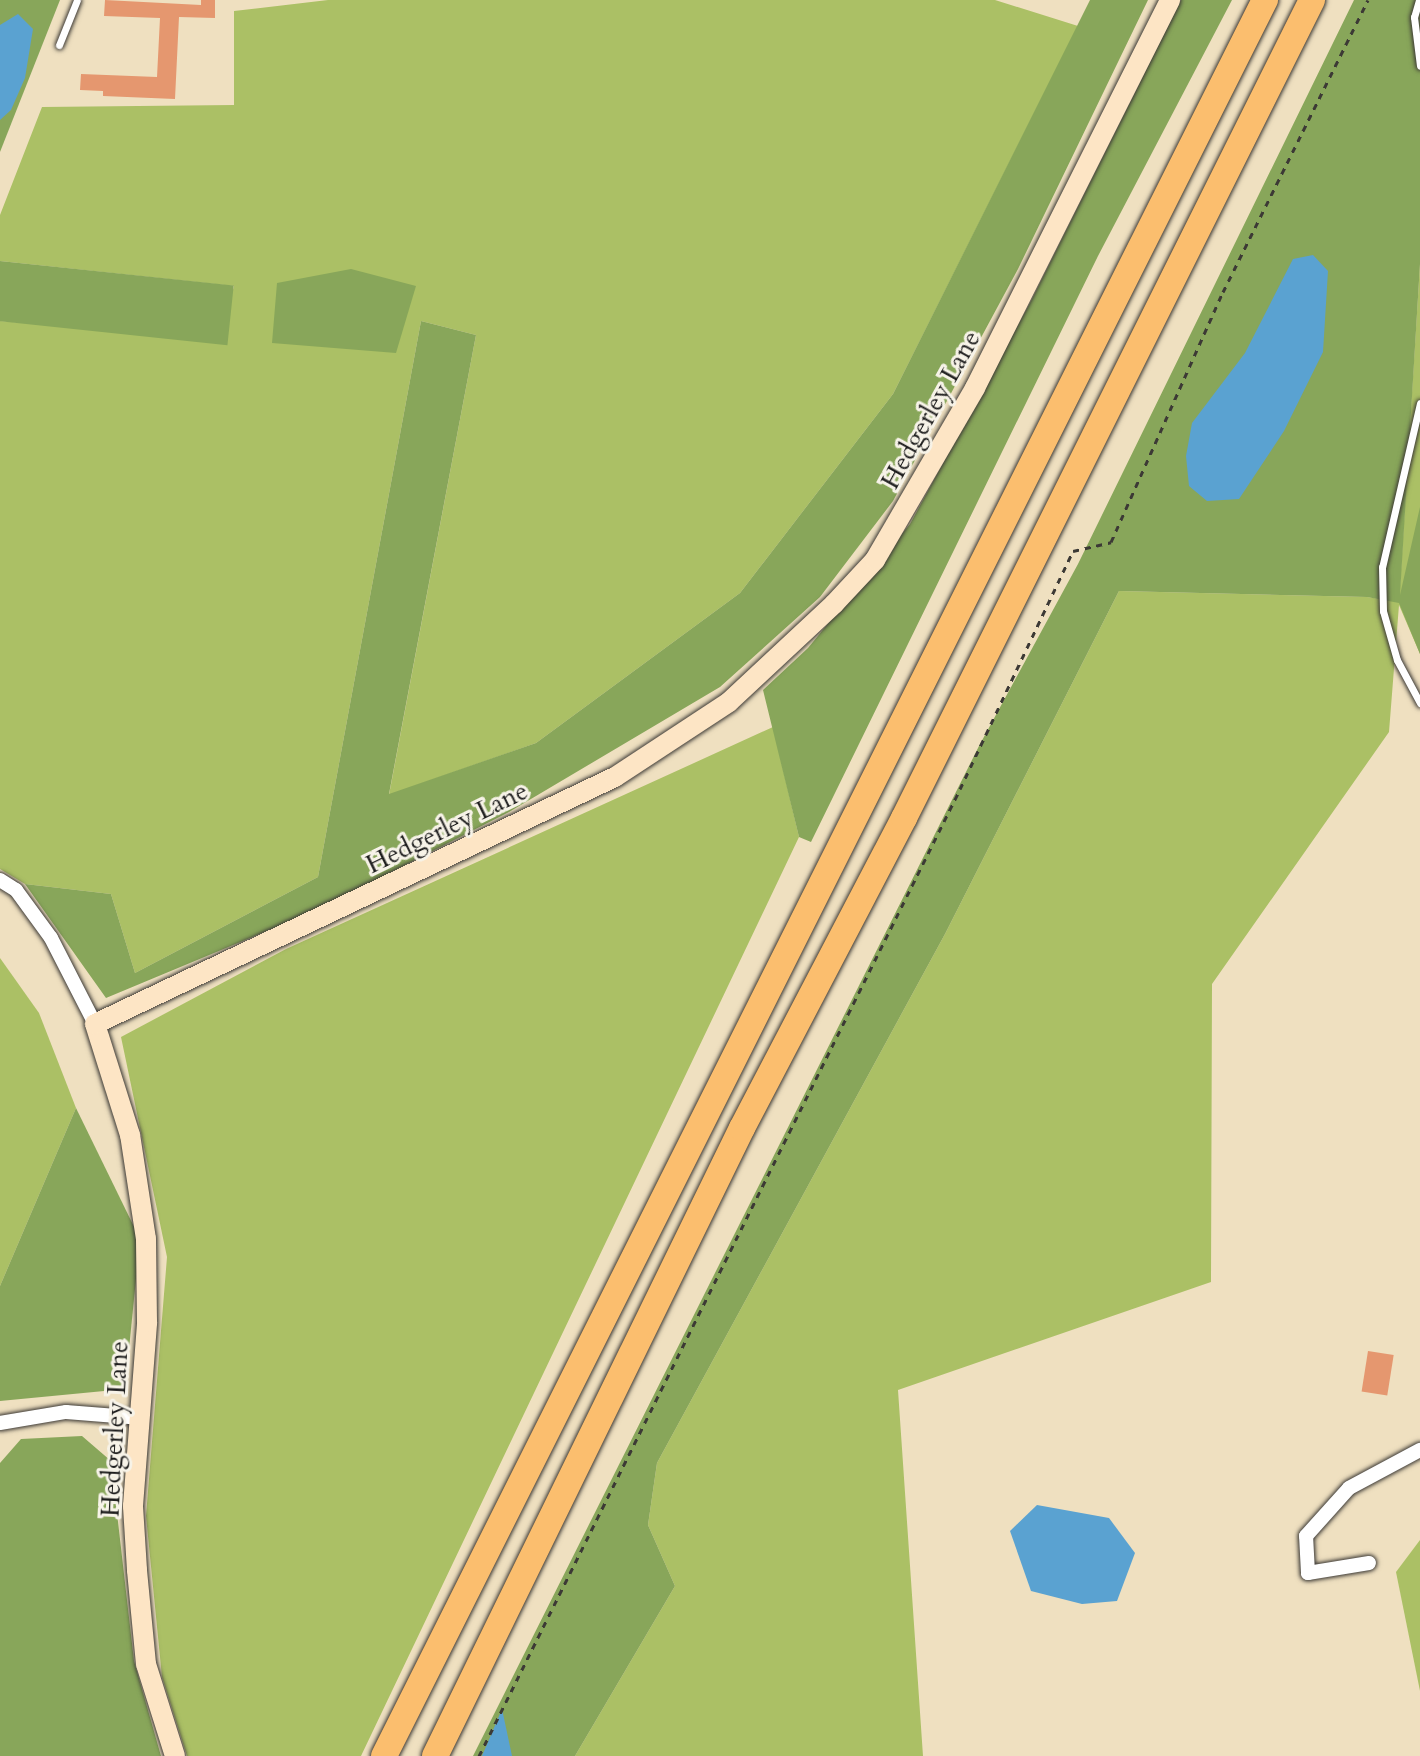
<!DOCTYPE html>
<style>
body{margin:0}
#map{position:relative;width:1420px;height:1756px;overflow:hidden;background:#efe0c0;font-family:Cardo,serif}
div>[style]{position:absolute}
.green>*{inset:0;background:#abc065}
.forest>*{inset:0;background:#88a65a;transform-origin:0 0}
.water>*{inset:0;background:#5aa2d1}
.building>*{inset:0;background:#e5976f;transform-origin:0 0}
.path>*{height:3px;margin-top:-1.5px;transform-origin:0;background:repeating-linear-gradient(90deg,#3c3935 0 6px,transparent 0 12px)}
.roads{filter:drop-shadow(0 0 2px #3c3935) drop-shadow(0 0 2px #3c3935)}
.lane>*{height:7px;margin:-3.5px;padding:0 3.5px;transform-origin:3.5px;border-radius:3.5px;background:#fff}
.street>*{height:14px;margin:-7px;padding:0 7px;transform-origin:7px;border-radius:7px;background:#fff}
.secondary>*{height:20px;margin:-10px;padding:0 10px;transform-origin:10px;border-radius:10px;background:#fde5c5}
.highway>*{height:26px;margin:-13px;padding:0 13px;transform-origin:13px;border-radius:13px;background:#fbbe6e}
span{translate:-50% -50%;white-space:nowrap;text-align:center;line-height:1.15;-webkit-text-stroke:6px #f7f3e8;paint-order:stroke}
.street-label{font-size:26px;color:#1c1c1c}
</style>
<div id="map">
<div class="green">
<div style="clip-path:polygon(328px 0,995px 0,1078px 26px,893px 394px,740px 593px,536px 743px,389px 795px,476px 335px,421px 321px,318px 877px,135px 973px,111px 894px,25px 884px,0 869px,0 321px,220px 339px,234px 286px,0 261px,0 215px,42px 107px,234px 105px,234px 11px)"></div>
<div style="clip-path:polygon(1420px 264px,1420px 654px,1399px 605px,1389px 732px,1212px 984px,1211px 1282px,898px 1390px,923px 1756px,575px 1756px,675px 1586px,648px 1525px,657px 1463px,945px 934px,1119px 591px,1367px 597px,1399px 602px)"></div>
<div style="clip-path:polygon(773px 727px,799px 837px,361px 1756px,187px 1756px,162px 1677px,146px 1516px,167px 1257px,121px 1037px,286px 949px)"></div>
<div style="clip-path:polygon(0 958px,39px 1013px,76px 1108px,0 1286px)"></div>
<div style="clip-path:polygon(1420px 1540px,1420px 1691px,1396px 1572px)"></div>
</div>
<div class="forest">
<div style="clip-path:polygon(0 0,60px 0,0 152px)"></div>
<div style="clip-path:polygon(1090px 0,1148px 0,1018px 269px,893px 501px,820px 597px,720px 687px,509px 812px,317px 910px,106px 998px,25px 884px,111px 894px,135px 973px,318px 877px,421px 321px,476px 335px,389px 794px,536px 743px,740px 593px,893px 394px)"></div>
<div style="clip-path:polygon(1181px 0,1232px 0,1098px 256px,811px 842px,799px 837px,763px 690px,808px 648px,910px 524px,1031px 301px)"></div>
<div style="clip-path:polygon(1354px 0,1420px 0,1420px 264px,1400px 595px,1420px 507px,1420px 654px,1399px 603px,1367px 597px,1119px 591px,945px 934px,657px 1463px,648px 1525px,675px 1586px,575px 1756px,473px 1756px,979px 746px,1078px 564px)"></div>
<div style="left:0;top:261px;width:235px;height:60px;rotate:6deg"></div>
<div style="clip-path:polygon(351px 269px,416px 286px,396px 353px,272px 343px,277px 283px)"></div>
<div style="clip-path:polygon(76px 1108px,140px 1239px,125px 1389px,0 1401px,0 1286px)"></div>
<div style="clip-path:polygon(82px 1436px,111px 1461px,134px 1661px,161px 1756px,0 1756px,0 1463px,21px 1439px)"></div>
</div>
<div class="water">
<div style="clip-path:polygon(18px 14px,33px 29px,25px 78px,11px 110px,0 120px,0 25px)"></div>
<div style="clip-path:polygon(1313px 255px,1328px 271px,1323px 352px,1284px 431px,1239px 499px,1207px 501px,1189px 486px,1186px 456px,1192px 423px,1245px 353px,1293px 259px)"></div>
<div style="clip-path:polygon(1037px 1505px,1109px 1518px,1135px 1553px,1117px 1601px,1082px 1604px,1031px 1591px,1010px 1531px)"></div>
<div style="clip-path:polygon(502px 1709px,512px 1756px,482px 1756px)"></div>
</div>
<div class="building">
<div style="clip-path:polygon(105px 0,201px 5px,201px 0,215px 0,215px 18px,179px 17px,175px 99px,103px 96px,103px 91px,80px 90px,81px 74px,157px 77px,160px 18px,104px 16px)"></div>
<div style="left:1368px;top:1351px;width:26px;height:41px;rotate:9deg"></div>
</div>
<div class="path">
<div style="left:479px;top:1756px;width:1080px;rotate:-63.55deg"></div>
<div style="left:960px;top:789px;width:263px;rotate:-64.6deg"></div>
<div style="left:1073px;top:551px;width:39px;rotate:-13deg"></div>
<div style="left:1111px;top:542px;width:274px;rotate:-65.9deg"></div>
<div style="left:1223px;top:292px;width:326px;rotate:-63.6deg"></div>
</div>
<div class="roads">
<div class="lane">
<div style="left:1419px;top:0;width:18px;rotate:106deg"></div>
<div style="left:1414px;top:17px;width:49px;rotate:83deg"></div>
<div style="left:59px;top:45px;width:48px;rotate:-68.2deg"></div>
<div style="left:1420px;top:403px;width:168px;rotate:103deg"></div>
<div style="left:1382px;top:567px;width:44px;rotate:88.7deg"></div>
<div style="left:1383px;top:611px;width:51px;rotate:74.1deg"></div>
<div style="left:1397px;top:660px;width:49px;rotate:61.9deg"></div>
</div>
<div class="street">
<div style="left:0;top:880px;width:19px;rotate:32deg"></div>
<div style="left:16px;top:890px;width:59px;rotate:53.9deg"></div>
<div style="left:51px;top:938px;width:97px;rotate:62.9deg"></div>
<div style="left:0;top:1423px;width:67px;rotate:-9.5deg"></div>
<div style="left:66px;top:1412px;width:76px;rotate:4.5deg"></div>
<div style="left:1369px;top:1563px;width:62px;rotate:170.7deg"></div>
<div style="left:1308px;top:1573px;width:37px;rotate:-93deg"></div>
<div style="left:1306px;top:1536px;width:64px;rotate:-48.1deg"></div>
<div style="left:1349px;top:1488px;width:81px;rotate:-28.2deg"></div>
</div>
<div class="secondary">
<div style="left:175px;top:1756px;width:96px;rotate:-107.5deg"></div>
<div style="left:146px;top:1664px;width:94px;rotate:-95.5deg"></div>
<div style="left:137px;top:1570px;width:64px;rotate:-93.6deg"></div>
<div style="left:133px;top:1506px;width:185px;rotate:-85.6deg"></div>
<div style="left:147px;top:1322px;width:83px;rotate:-90.7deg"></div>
<div style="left:146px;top:1239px;width:105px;rotate:-98.7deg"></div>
<div style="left:130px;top:1135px;width:116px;rotate:-107.5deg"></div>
<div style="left:95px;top:1024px;width:576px;rotate:-25.41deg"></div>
<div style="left:615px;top:777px;width:136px;rotate:-33.3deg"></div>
<div style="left:729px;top:702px;width:144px;rotate:-43deg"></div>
<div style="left:834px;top:604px;width:60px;rotate:-47deg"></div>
<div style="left:875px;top:560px;width:199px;rotate:-59.8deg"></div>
<div style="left:975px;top:388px;width:434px;rotate:-63.3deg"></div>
</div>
<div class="highway">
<div style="left:384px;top:1756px;width:1965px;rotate:-63.36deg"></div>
<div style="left:435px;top:1756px;width:699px;rotate:-63.95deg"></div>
<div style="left:742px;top:1128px;width:350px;rotate:-62.4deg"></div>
<div style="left:904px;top:818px;width:914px;rotate:-63.49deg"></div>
</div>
</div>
<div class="street-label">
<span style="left:931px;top:410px;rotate:-61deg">Hedgerley Lane</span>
<span style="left:447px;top:828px;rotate:-26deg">Hedgerley Lane</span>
<span style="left:115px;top:1429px;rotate:-87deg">Hedgerley Lane</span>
</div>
</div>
